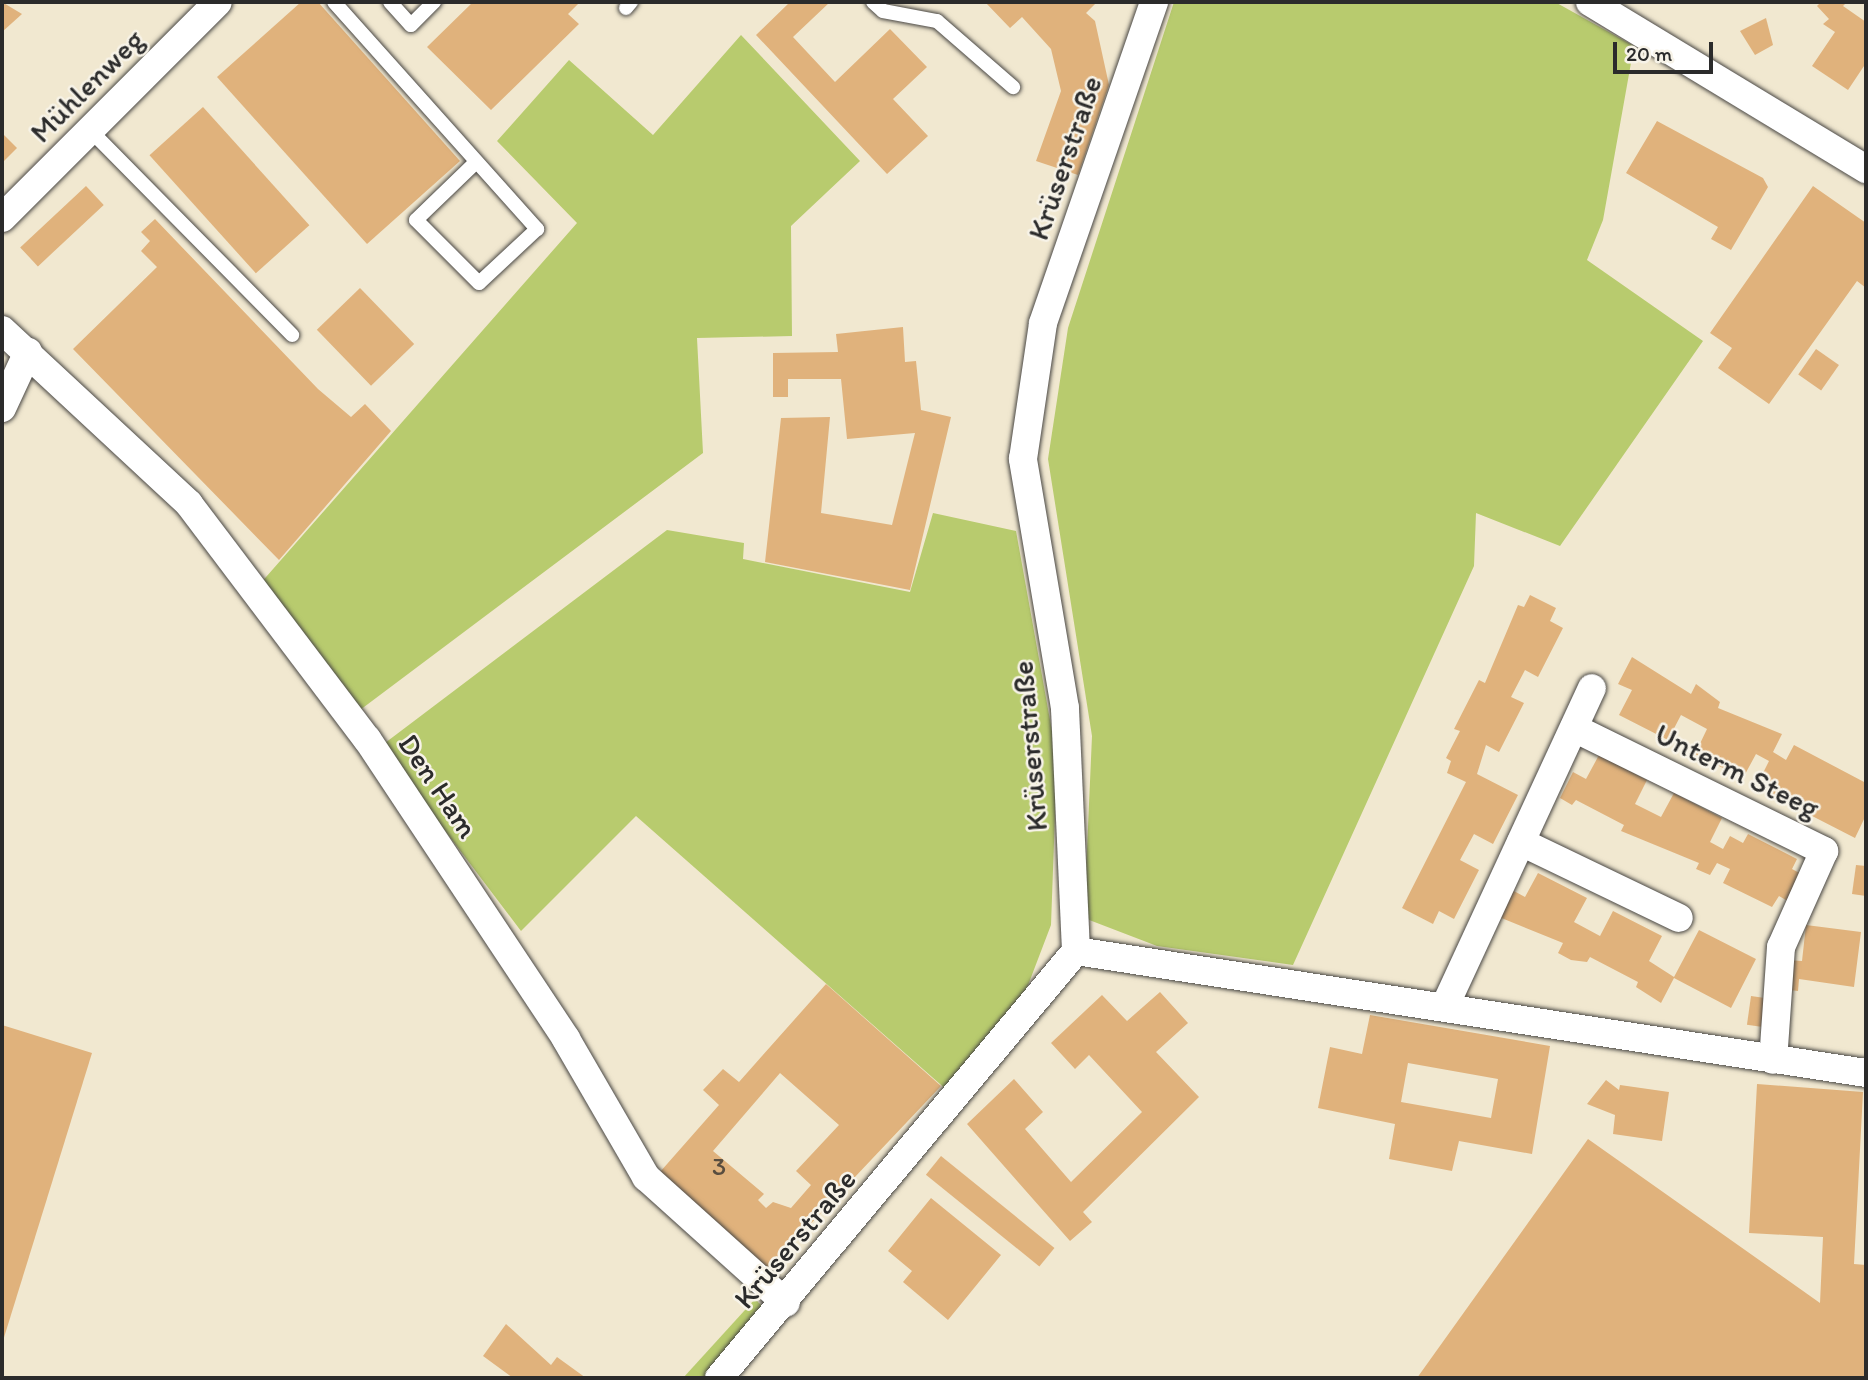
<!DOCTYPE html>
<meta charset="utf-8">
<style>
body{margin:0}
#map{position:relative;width:1868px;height:1380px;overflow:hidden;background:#f1e8d0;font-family:Itim,sans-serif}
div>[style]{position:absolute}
.green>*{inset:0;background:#b8cb6e}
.building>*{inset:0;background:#e0b27c;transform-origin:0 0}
.roads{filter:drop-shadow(0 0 2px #494744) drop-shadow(0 0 2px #494744)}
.service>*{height:14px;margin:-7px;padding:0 7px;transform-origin:7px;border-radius:7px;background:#fff}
.minor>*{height:28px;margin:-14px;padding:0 14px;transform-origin:14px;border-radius:14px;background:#fff}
span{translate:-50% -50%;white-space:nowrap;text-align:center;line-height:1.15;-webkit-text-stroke:5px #f7f3e8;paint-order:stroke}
.number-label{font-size:26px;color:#584d3f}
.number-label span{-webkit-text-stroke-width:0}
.street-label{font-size:30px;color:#2b2b2b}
.frame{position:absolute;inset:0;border:4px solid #2b2b2b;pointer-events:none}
.scale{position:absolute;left:1613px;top:42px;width:100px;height:32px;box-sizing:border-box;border:4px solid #2b2b2b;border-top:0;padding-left:9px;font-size:21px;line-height:24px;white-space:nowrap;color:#2b2b2b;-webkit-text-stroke:5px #f7f3e8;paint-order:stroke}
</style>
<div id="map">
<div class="green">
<div style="clip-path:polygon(1174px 2px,1555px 2px,1634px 46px,1603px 220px,1587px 260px,1703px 341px,1560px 546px,1476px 513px,1474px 566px,1293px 965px,1157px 946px,1084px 918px,1092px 736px,1048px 459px,1068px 328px)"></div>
<div style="clip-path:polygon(741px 35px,860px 161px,791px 226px,792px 336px,697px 338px,703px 453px,356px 713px,259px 585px,577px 223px,497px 141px,569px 60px,653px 135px)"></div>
<div style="clip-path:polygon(933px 513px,1016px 531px,1057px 759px,1051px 925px,1022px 1001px,949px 1092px,636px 816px,521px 931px,381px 746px,667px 530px,744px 543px,743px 559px,910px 592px)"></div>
<div style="clip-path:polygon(755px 1299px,766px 1310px,709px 1378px,683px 1378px)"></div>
</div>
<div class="building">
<div style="clip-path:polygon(2px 2px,22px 14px,2px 32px)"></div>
<div style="clip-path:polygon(301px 2px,318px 2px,460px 161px,367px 244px,217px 77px)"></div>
<div style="clip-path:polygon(473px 2px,580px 2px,568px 14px,579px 24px,491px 110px,427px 47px)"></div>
<div style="clip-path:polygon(790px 2px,830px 2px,793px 37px,835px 82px,890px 29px,927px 67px,893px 99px,928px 136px,887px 174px,756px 35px)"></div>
<div style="clip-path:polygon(985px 2px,1097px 2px,1086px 13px,1095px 21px,1109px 85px,1078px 175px,1036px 161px,1061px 91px,1051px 49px,1022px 17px,1010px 28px)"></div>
<div style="clip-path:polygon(1821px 2px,1847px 2px,1843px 6px,1866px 22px,1866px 63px,1848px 90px,1812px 66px,1835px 32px,1823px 24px,1829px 19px,1817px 6px)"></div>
<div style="clip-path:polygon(1766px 18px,1773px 45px,1755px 55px,1740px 31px)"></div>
<div style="left:203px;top:107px;width:159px;height:72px;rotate:48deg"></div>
<div style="clip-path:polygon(1657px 121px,1763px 178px,1768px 187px,1731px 250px,1711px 239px,1718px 227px,1626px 173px)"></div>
<div style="clip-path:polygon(2px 133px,17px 148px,2px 163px)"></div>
<div style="left:86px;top:186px;width:26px;height:90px;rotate:47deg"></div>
<div style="clip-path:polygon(1813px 186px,1866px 223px,1866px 288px,1857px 281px,1769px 404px,1718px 368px,1732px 348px,1710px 333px)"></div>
<div style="clip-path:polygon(155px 219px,318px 389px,351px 417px,365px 404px,391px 431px,279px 560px,73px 349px,157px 267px,141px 251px,150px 241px,141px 232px)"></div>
<div style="left:360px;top:288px;width:78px;height:60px;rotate:46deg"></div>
<div style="clip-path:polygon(903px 327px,905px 362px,916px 361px,921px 410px,951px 417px,910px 590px,765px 562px,781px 418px,830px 417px,821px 513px,892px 525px,915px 433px,847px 439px,841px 379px,788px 379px,788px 397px,773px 397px,773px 353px,838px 352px,836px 334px)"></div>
<div style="left:1816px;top:349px;width:28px;height:31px;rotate:35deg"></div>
<div style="clip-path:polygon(1530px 595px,1556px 608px,1550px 621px,1563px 628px,1538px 677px,1525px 670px,1511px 697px,1524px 703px,1499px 752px,1486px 745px,1477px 774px,1518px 795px,1493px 844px,1474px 834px,1460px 860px,1479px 870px,1454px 919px,1439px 911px,1433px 924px,1402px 908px,1466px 782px,1447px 773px,1451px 761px,1446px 758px,1460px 731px,1454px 729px,1479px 680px,1485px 683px,1518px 605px,1524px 607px)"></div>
<div style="clip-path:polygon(1632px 657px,1691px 694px,1696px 684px,1720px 702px,1718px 708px,1782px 734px,1773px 752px,1786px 760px,1794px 745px,1866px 783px,1866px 815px,1855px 838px,1769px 794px,1773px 786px,1760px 779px,1769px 761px,1756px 754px,1743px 778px,1695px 754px,1707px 729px,1681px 715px,1668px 740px,1619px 715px,1632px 690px,1618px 684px)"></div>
<div style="clip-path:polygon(1599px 755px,1647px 780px,1635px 804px,1661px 817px,1674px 793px,1722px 818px,1710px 842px,1723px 849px,1730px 836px,1743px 843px,1748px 834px,1797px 859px,1792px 869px,1805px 876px,1791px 903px,1779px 896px,1772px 907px,1723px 883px,1730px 869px,1717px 863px,1710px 875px,1696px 869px,1699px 863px,1621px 831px,1624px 825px,1576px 800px,1572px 805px,1560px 798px,1573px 772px,1586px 779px)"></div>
<div style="clip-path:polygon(1856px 865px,1866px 866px,1866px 896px,1852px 894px)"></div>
<div style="clip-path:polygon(1538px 873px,1587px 898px,1574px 922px,1600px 936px,1613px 911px,1662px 936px,1649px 961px,1674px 977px,1699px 930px,1756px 959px,1731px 1008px,1674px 978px,1661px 1003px,1636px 987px,1638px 982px,1590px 957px,1587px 962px,1571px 960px,1558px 953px,1563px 943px,1499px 917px,1512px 890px,1525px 897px)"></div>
<div style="clip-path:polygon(1806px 925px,1861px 932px,1854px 987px,1799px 979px,1798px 991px,1783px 989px,1787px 960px,1802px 961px)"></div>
<div style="clip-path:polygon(evenodd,826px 984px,941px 1086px,767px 1270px,660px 1172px,719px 1105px,703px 1090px,723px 1069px,739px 1082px,826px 984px,780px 1073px,839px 1125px,796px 1171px,811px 1185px,791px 1208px,773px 1202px,766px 1208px,758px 1200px,764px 1194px,713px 1151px,780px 1073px)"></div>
<div style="clip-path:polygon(1160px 992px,1188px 1023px,1156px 1052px,1199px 1097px,1083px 1212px,1092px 1222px,1070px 1241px,967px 1124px,1014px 1079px,1043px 1112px,1025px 1129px,1071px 1182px,1142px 1112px,1089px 1055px,1075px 1069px,1051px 1043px,1102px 995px,1127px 1021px)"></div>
<div style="left:1751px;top:996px;width:14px;height:29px;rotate:8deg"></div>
<div style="clip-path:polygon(evenodd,1370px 1015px,1550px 1046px,1532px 1154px,1459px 1141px,1452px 1171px,1389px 1159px,1395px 1124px,1318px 1108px,1330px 1047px,1362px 1054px,1370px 1015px,1408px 1063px,1498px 1079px,1491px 1118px,1401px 1102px,1408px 1063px)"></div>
<div style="clip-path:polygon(2px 1025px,92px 1053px,2px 1344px)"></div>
<div style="clip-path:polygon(1606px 1080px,1619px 1090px,1620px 1085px,1669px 1092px,1662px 1141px,1613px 1134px,1615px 1115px,1587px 1104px)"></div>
<div style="clip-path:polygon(1757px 1084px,1863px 1092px,1854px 1264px,1866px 1265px,1866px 1378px,1417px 1378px,1588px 1139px,1820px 1303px,1823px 1237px,1749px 1233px)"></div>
<div style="left:941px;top:1156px;width:146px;height:24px;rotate:39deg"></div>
<div style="clip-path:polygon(931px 1198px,1001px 1255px,948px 1320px,903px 1282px,912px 1271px,888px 1251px)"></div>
<div style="clip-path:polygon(506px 1324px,551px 1365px,557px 1357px,586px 1378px,513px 1378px,483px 1356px)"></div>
</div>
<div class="roads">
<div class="service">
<div style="left:334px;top:2px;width:305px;rotate:48.2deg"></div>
<div style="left:537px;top:229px;width:79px;rotate:137deg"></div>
<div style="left:479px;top:283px;width:89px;rotate:-135deg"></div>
<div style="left:416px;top:220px;width:83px;rotate:-44deg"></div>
<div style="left:390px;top:2px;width:31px;rotate:48deg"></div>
<div style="left:411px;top:25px;width:33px;rotate:-45deg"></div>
<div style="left:873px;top:2px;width:13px;rotate:42deg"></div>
<div style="left:883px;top:11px;width:55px;rotate:10.5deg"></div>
<div style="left:937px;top:21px;width:101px;rotate:41deg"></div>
<div style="left:626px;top:8px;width:8px;rotate:-50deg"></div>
<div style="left:90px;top:130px;width:288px;rotate:45.4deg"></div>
</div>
<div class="minor">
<div style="left:1590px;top:2px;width:323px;rotate:31.2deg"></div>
<div style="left:2px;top:218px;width:305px;rotate:-45deg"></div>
<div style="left:2px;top:330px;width:255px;rotate:42.9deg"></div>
<div style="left:189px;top:504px;width:295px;rotate:52.9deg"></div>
<div style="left:367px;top:739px;width:360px;rotate:56.4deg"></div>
<div style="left:566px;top:1039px;width:160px;rotate:59.9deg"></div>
<div style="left:646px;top:1177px;width:188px;rotate:42deg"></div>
<div style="left:2px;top:408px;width:62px;rotate:-65.1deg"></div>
<div style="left:1574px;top:728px;width:279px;rotate:26.2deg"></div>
<div style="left:1824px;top:851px;width:105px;rotate:114.1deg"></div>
<div style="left:1781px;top:947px;width:113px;rotate:94deg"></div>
<div style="left:1521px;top:842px;width:175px;rotate:25.7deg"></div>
<div style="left:1076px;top:951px;width:799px;rotate:8.78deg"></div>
<div style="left:1445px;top:1006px;width:350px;rotate:-65.2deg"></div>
<div style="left:719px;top:1378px;width:557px;rotate:-50.1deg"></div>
<div style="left:1076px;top:951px;width:243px;rotate:-92.6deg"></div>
<div style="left:1065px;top:708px;width:253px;rotate:-99.6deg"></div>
<div style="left:1023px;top:459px;width:137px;rotate:-81.6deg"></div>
<div style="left:1043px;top:323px;width:340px;rotate:-70.9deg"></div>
</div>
</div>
<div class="number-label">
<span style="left:719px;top:1167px">3</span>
</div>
<div class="street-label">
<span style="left:87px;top:86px;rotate:-45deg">Mühlenweg</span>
<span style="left:1065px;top:158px;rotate:-71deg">Krüserstraße</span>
<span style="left:1030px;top:746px;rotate:-95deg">Krüserstraße</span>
<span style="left:1737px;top:771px;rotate:26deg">Unterm Steeg</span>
<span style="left:438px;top:786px;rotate:56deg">Den Ham</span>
<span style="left:795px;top:1239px;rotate:-50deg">Krüserstraße</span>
</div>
<div class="frame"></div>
<div class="scale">20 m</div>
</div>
